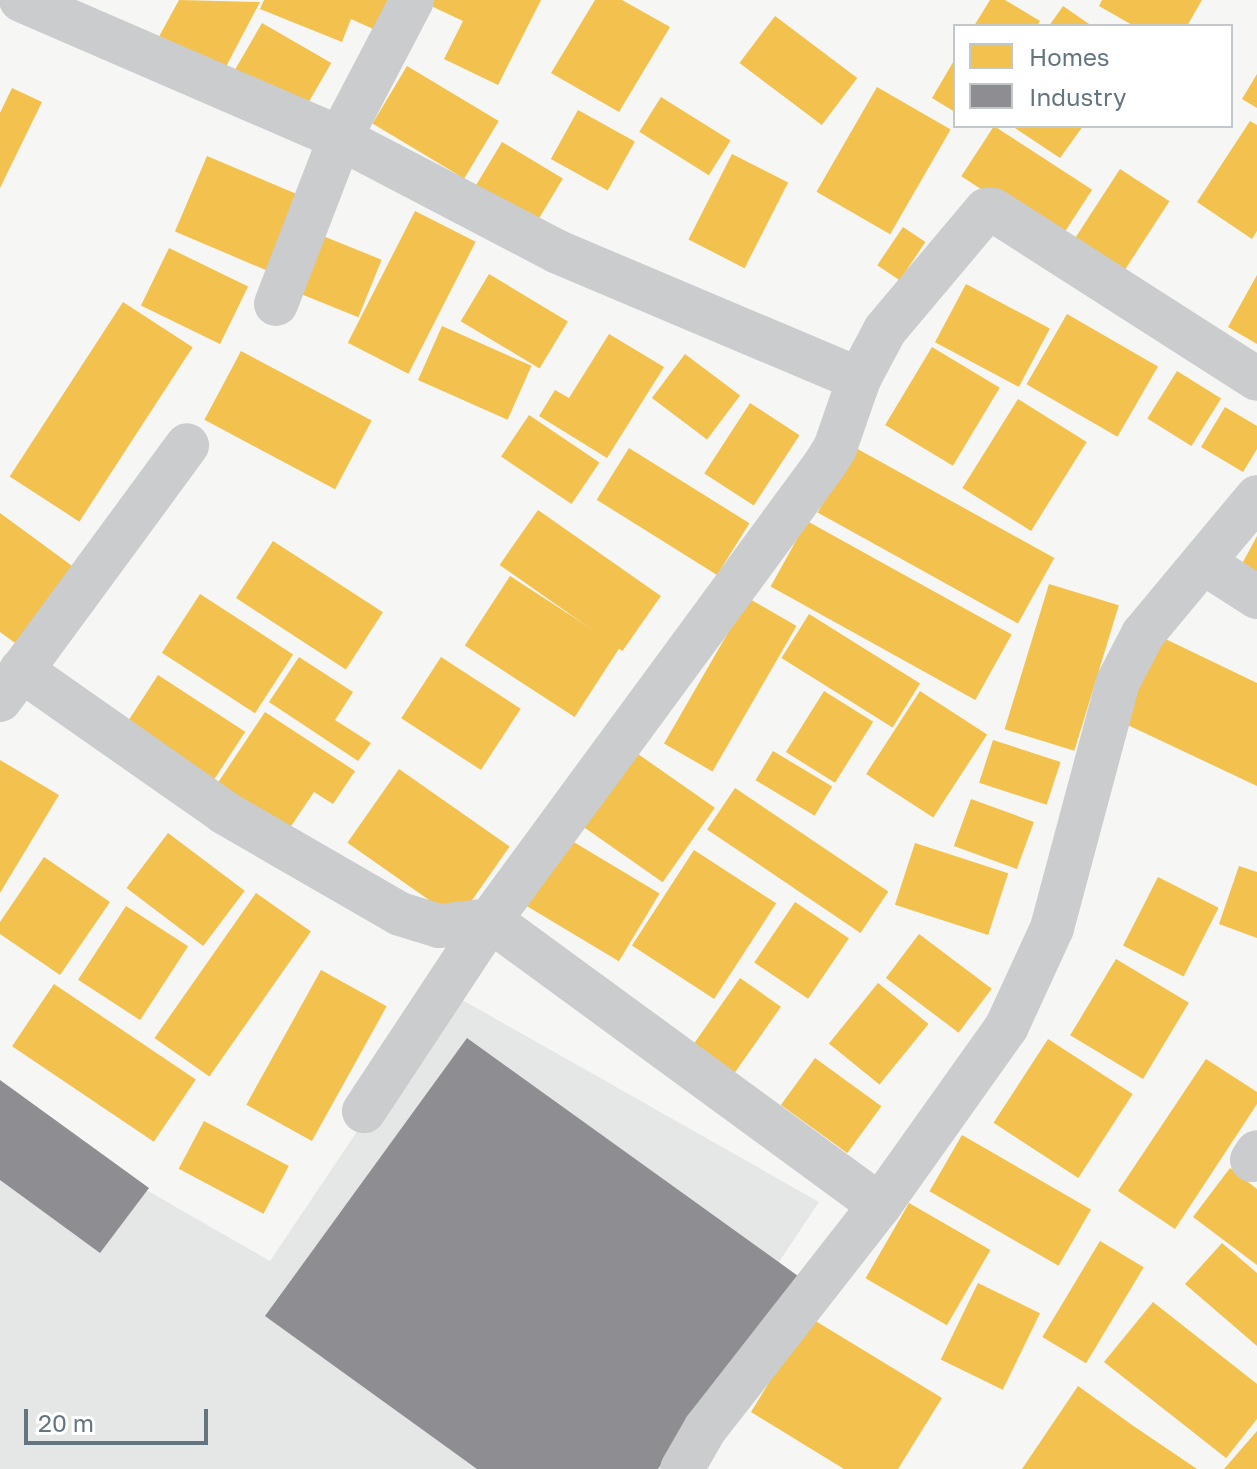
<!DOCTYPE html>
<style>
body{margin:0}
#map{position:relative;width:1257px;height:1469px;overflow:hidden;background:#f6f6f5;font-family:"Golos Text",sans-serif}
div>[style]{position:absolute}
.built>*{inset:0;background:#e5e7e6}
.homes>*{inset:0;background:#f2c14e;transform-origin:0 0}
.industry>*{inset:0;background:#8d8d92}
.minor>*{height:44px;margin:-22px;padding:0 22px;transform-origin:22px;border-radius:22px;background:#cbcccd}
span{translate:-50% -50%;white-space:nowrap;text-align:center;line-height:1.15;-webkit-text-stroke:8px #fff;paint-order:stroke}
.legend{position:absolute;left:953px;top:24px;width:280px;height:104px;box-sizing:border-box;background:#fff;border:2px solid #c0c8cc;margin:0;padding:10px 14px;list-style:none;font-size:24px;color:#627580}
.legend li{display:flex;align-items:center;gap:16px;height:40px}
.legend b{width:40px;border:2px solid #c0c8cc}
.scale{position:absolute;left:24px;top:1409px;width:184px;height:36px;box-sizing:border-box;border:4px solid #627580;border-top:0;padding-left:10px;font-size:24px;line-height:28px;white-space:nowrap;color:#627580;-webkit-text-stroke:6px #fff;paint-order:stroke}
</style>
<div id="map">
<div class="built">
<div style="clip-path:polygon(450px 993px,819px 1202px,641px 1469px,0 1469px,0 1106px,270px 1261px)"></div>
</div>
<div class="homes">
<div style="clip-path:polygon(179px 0,260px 2px,220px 78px,155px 44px)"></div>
<div style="clip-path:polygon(264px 0,392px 0,380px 32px,351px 19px,342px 42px,260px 9px)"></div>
<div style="clip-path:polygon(432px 0,541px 0,498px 85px,444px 59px,463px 21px,429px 5px)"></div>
<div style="clip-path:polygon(595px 0,622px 0,670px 27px,619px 112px,551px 73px)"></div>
<div style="clip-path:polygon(990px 0,1005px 0,1040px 21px,1037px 26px,974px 26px)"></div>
<div style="clip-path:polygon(1102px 0,1202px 0,1187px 26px,1134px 26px,1099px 6px)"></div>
<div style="clip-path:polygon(1063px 6px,1092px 26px,1049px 26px)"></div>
<div style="left:775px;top:16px;width:103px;height:59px;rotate:37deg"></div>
<div style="left:262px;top:23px;width:80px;height:61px;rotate:30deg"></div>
<div style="clip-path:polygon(955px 59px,955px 112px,932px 98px)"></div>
<div style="left:407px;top:66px;width:107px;height:67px;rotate:31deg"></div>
<div style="clip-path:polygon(1257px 74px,1257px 108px,1242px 99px)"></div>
<div style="left:877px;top:87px;width:85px;height:121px;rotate:30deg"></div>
<div style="clip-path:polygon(12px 88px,42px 102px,0 188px,0 113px)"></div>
<div style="left:661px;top:97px;width:82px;height:41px;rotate:32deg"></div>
<div style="left:578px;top:110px;width:65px;height:56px;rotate:29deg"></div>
<div style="clip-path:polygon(1250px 121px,1257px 125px,1257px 231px,1252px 239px,1197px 202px)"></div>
<div style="left:994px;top:126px;width:117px;height:60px;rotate:33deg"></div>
<div style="clip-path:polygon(1012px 126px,1083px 126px,1060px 158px)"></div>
<div style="left:502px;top:142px;width:71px;height:59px;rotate:31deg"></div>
<div style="left:732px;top:154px;width:63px;height:96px;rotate:27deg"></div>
<div style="left:207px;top:156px;width:107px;height:82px;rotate:23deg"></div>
<div style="left:1120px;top:169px;width:59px;height:95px;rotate:33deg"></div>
<div style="left:415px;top:211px;width:68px;height:148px;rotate:27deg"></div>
<div style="left:903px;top:227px;width:27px;height:46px;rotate:34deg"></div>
<div style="left:313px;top:232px;width:74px;height:62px;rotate:22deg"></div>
<div style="left:169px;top:248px;width:88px;height:64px;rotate:26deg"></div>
<div style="left:489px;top:274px;width:92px;height:55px;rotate:31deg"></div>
<div style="clip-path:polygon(1257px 275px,1257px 344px,1228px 327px)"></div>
<div style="left:966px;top:284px;width:95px;height:66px;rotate:28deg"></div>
<div style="left:123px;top:302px;width:83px;height:208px;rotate:33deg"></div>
<div style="left:1067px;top:314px;width:105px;height:81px;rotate:30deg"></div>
<div style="left:442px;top:326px;width:98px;height:59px;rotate:24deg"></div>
<div style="clip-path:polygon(609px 334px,664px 367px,607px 458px,539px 416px,555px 390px,569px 398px)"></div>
<div style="left:932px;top:347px;width:79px;height:91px;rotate:31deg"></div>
<div style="left:241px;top:351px;width:148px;height:78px;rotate:28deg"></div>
<div style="left:685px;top:354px;width:69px;height:55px;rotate:37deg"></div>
<div style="left:1177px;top:371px;width:52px;height:56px;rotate:32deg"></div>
<div style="left:1018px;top:399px;width:81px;height:105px;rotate:32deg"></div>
<div style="left:750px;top:403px;width:59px;height:84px;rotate:33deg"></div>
<div style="clip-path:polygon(1225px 407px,1257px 426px,1257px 449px,1243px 472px,1201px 447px)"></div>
<div style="left:529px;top:415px;width:85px;height:50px;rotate:34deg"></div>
<div style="left:854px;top:447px;width:229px;height:75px;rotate:29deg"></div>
<div style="left:629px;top:448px;width:142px;height:61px;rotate:32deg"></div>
<div style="left:538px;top:510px;width:150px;height:67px;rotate:35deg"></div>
<div style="clip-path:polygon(0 513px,79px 571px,22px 648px,0 632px)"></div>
<div style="left:807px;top:521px;width:234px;height:75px;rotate:29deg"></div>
<div style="clip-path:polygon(1257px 536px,1257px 586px,1236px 575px)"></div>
<div style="left:273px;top:541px;width:131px;height:68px;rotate:33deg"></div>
<div style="left:510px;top:576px;width:131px;height:83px;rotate:33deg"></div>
<div style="left:1049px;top:584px;width:73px;height:152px;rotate:17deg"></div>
<div style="left:200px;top:594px;width:111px;height:70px;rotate:33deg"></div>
<div style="left:748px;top:598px;width:56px;height:168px;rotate:30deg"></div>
<div style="left:809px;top:614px;width:131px;height:52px;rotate:32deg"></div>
<div style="clip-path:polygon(1155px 634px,1257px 683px,1257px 786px,1115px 719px)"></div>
<div style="clip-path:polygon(299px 657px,353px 692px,335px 720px,371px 743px,358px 761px,269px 702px)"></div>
<div style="left:441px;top:657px;width:95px;height:73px;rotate:33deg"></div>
<div style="left:158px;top:675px;width:104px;height:67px;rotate:33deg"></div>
<div style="left:824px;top:691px;width:58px;height:72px;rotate:32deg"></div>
<div style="left:920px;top:691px;width:80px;height:99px;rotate:33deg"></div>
<div style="clip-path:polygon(265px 712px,355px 771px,333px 804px,314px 792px,283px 838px,213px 790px)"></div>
<div style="left:993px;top:740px;width:71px;height:45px;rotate:18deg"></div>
<div style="left:628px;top:747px;width:106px;height:91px;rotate:35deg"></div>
<div style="left:773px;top:751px;width:69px;height:34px;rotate:31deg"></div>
<div style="clip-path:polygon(0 760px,59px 795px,0 893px)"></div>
<div style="left:399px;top:769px;width:135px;height:90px;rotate:35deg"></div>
<div style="left:735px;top:788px;width:185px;height:50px;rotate:34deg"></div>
<div style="left:971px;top:799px;width:67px;height:50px;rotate:20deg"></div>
<div style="left:168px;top:833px;width:96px;height:69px;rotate:37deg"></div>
<div style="left:567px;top:838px;width:108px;height:79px;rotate:31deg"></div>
<div style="left:915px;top:843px;width:98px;height:65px;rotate:18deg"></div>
<div style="left:694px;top:850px;width:98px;height:114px;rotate:33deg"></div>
<div style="clip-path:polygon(44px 857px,110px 902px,60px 975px,0 934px,0 922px)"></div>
<div style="clip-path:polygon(1239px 866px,1257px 872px,1257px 938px,1219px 924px)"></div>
<div style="left:1158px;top:877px;width:68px;height:77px;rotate:27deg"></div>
<div style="left:256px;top:893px;width:67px;height:177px;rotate:35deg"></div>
<div style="left:795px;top:902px;width:65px;height:73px;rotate:34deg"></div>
<div style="left:126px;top:906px;width:74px;height:88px;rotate:33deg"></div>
<div style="left:919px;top:934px;width:91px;height:55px;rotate:37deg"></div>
<div style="left:1116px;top:959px;width:85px;height:89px;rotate:31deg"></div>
<div style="left:321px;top:970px;width:75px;height:154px;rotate:29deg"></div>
<div style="left:740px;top:978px;width:50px;height:92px;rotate:35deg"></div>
<div style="left:878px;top:983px;width:65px;height:78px;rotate:39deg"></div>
<div style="left:54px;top:984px;width:171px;height:75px;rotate:34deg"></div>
<div style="left:1048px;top:1039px;width:101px;height:100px;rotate:33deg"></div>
<div style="left:815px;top:1058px;width:82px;height:58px;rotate:36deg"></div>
<div style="clip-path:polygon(1206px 1059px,1257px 1092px,1257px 1104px,1175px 1229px,1118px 1191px)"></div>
<div style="left:204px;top:1121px;width:96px;height:54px;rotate:28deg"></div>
<div style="left:962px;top:1135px;width:149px;height:65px;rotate:30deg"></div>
<div style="clip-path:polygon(1230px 1168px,1257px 1189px,1257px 1265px,1193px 1217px)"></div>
<div style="left:909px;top:1203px;width:94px;height:87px;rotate:30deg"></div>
<div style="left:1100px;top:1241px;width:51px;height:112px;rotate:31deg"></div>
<div style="clip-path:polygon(1222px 1243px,1257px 1273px,1257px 1346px,1185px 1284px)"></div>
<div style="left:978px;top:1283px;width:69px;height:85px;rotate:26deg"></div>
<div style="clip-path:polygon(1153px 1302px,1257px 1384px,1257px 1419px,1226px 1458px,1104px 1362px)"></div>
<div style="clip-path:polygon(809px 1317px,942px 1398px,898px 1469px,844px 1469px,751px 1412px)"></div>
<div style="clip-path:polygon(1078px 1386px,1132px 1425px,1197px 1469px,1022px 1469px)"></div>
<div style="clip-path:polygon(1257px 1431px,1257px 1469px,1224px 1469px)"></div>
</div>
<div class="industry">
<div style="clip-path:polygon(467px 1038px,798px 1276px,658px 1469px,477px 1469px,265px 1316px)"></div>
<div style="clip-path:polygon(0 1080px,149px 1188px,100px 1253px,0 1180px)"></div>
</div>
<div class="minor">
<div style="left:21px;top:0;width:348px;rotate:23.4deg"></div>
<div style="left:340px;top:138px;width:246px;rotate:27.6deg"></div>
<div style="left:558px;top:252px;width:327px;rotate:22.9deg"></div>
<div style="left:859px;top:379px;width:73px;rotate:109.2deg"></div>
<div style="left:835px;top:448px;width:19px;rotate:122deg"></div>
<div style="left:825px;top:464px;width:566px;rotate:126.3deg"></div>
<div style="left:490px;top:920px;width:229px;rotate:123.4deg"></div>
<div style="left:276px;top:304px;width:178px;rotate:-68.9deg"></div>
<div style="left:340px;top:138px;width:156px;rotate:-62.4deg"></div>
<div style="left:859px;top:379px;width:55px;rotate:-62deg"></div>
<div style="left:885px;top:330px;width:157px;rotate:-49.9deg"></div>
<div style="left:986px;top:210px;width:7px"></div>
<div style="left:993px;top:210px;width:313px;rotate:32.6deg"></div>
<div style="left:1204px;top:563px;width:63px;rotate:32.7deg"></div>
<div style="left:21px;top:670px;width:249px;rotate:35deg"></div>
<div style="left:225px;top:813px;width:202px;rotate:30deg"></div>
<div style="left:400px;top:914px;width:41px;rotate:17.1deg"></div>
<div style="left:439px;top:926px;width:51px;rotate:-6.7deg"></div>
<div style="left:490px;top:920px;width:483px;rotate:36.2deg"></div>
<div style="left:0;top:700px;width:316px;rotate:-53.7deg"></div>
<div style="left:1252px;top:1160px;width:9px;rotate:-58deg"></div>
<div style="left:682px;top:1469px;width:46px;rotate:-60.1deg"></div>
<div style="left:705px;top:1429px;width:284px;rotate:-52deg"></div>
<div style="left:880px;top:1205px;width:219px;rotate:-54.6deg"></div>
<div style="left:1007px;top:1026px;width:108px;rotate:-65.3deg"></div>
<div style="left:1052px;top:928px;width:255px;rotate:-75deg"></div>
<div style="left:1118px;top:682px;width:54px;rotate:-62.5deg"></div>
<div style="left:1143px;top:634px;width:178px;rotate:-50.2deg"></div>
</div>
<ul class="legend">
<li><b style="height:22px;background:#f2c14e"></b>Homes</li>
<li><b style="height:22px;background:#8d8d92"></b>Industry</li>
</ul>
<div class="scale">20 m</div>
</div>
